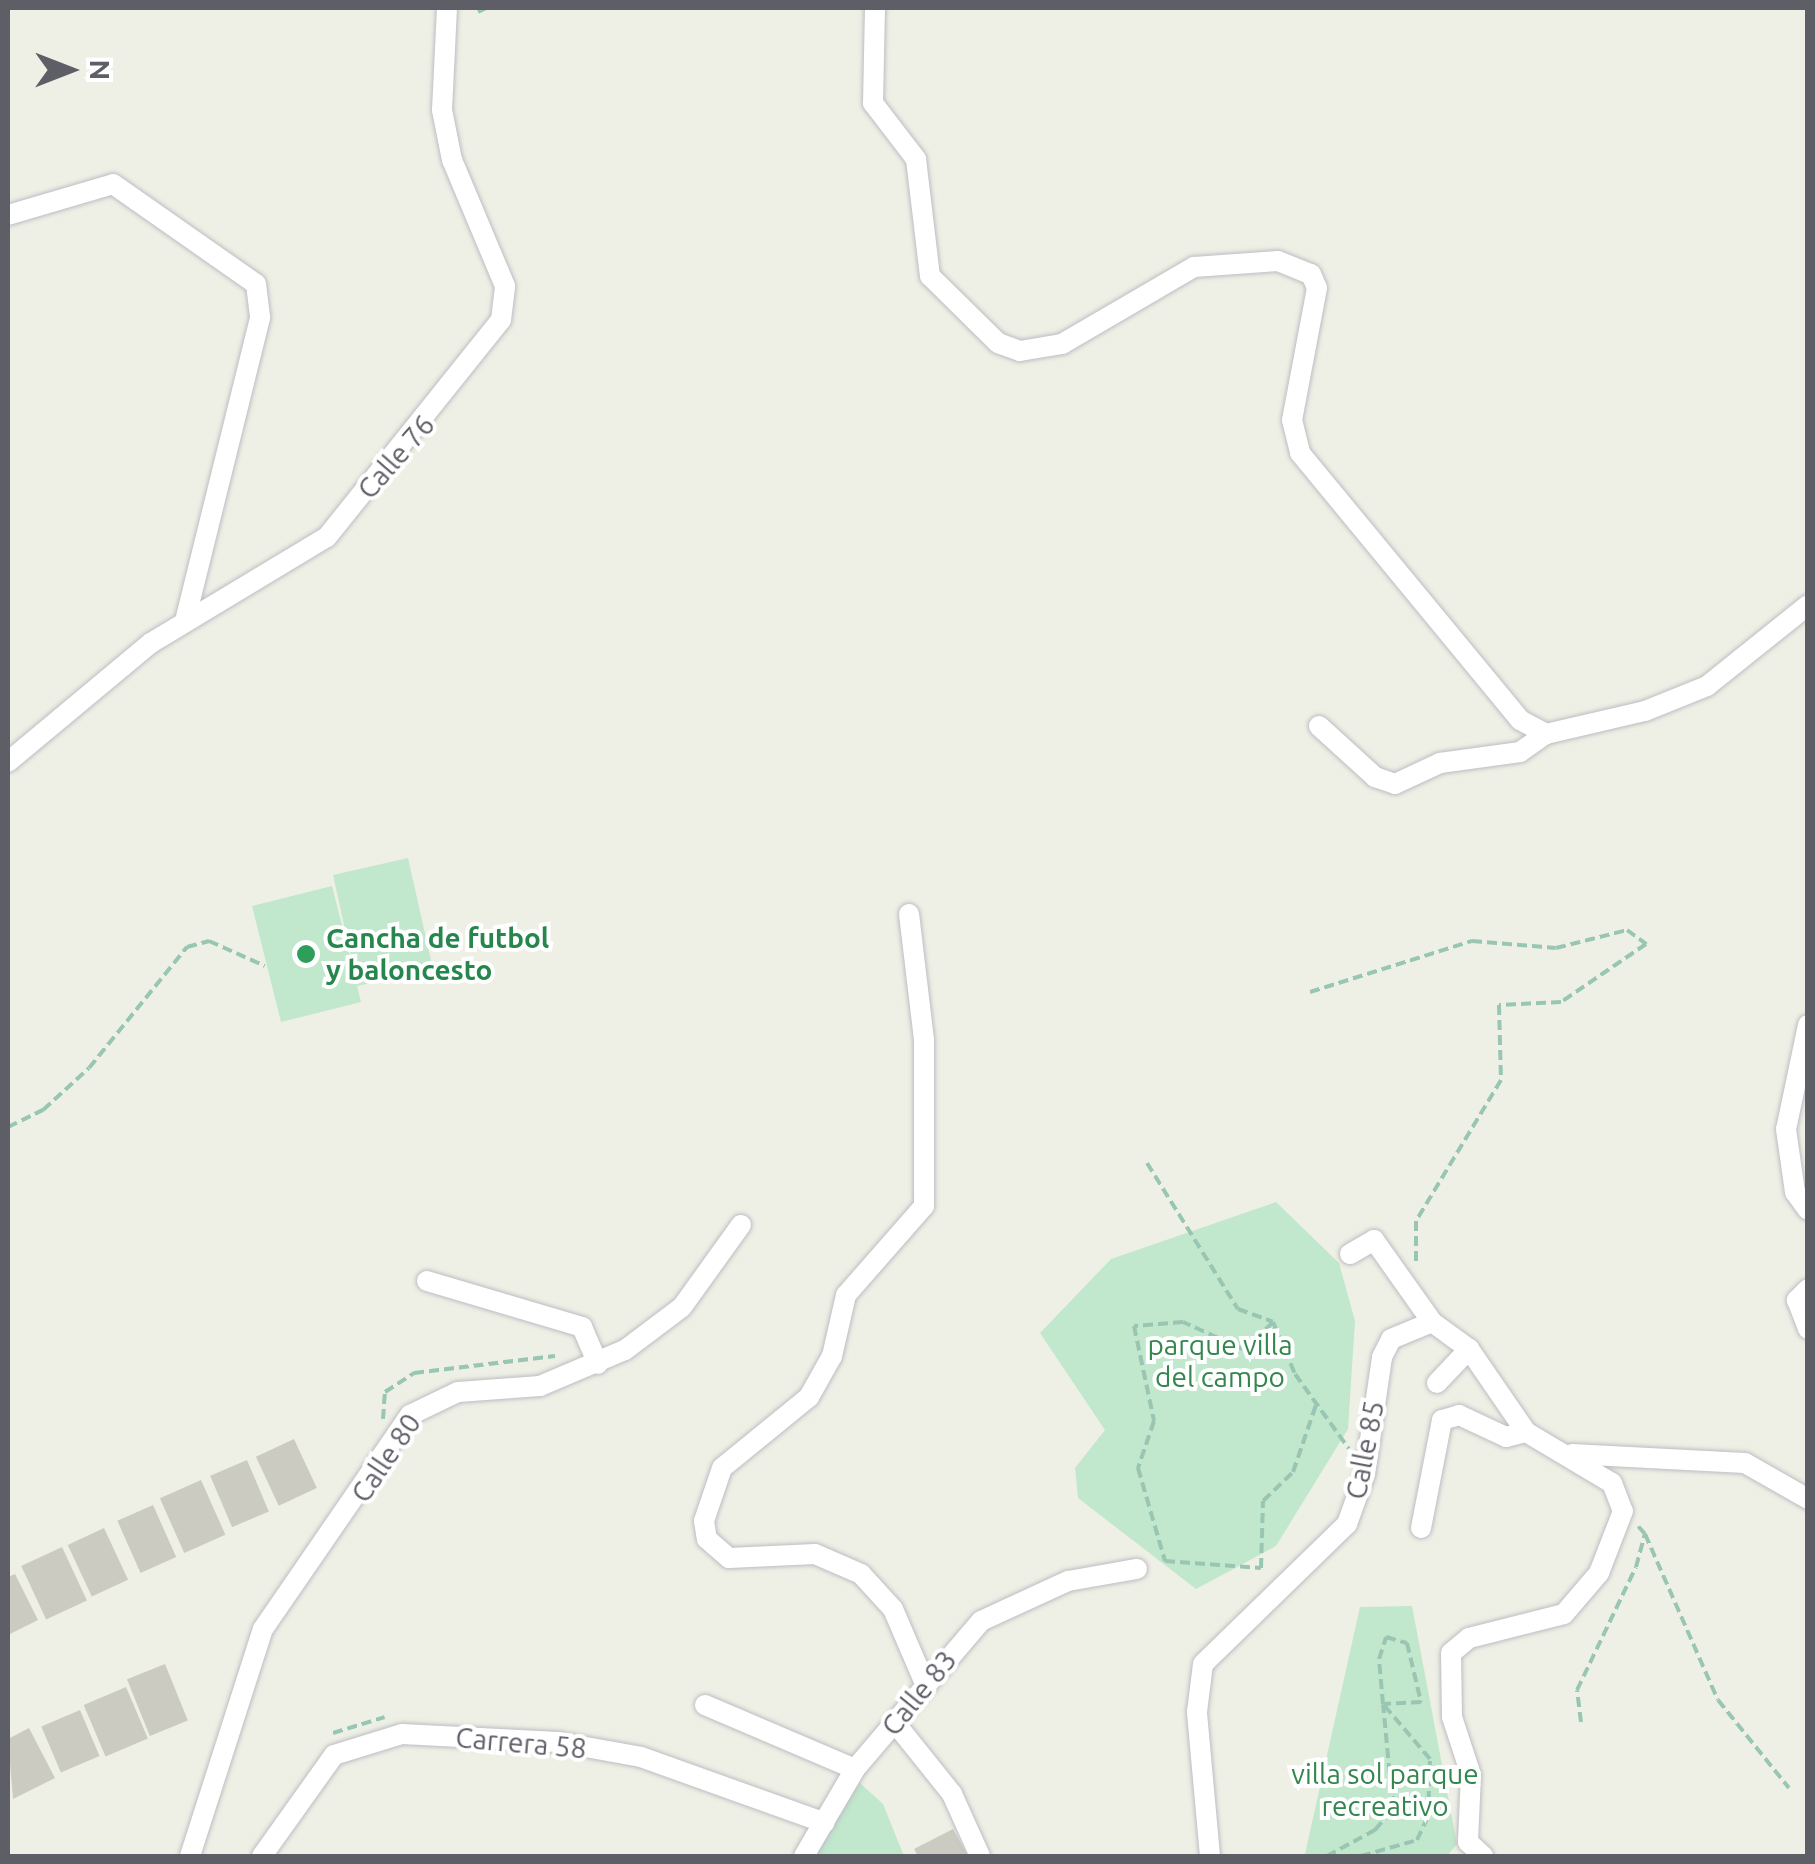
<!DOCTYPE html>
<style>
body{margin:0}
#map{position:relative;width:1815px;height:1864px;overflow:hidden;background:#eff0e5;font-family:Ubuntu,sans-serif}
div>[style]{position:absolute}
.green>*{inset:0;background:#c1e7cc}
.building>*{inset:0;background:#cbcbc1;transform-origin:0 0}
.path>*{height:4px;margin-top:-2px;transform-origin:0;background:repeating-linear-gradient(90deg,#99c6b2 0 10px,transparent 0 15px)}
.roads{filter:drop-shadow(0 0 2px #bdbdc4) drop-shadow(0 0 2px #bdbdc4)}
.minor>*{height:20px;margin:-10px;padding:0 10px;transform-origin:10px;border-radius:10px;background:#fff}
.dots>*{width:28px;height:28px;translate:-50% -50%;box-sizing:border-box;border:5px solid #fff;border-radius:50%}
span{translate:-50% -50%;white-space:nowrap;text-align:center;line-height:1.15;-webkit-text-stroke:8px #fff;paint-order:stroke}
.street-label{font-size:28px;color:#5d5e66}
.leisure-label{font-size:28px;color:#27864d;font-weight:700}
.left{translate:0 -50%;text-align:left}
.park-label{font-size:28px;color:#33864e}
.frame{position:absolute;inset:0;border:10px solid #5d5e66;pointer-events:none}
.north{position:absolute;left:20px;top:20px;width:100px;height:100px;-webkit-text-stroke:8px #fff;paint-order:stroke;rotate:90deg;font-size:28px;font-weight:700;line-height:40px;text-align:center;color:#5d5e66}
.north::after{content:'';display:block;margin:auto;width:35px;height:45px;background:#5d5e66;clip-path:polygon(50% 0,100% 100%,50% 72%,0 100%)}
</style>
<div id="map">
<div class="green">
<div style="clip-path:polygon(408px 858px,433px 969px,357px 986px,361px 1002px,281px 1022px,252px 906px,332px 886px,357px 984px,333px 875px)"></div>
<div style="clip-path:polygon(1276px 1202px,1339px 1263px,1355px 1321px,1348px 1429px,1276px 1546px,1196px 1589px,1078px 1498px,1075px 1468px,1105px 1430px,1040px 1333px,1111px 1259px)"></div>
<div style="clip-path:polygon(1412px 1606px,1457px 1844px,1447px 1856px,1305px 1854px,1360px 1607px)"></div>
<div style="clip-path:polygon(860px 1783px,883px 1804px,904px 1856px,809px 1856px)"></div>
</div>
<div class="building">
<div style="left:294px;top:1439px;width:54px;height:42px;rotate:65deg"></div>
<div style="left:247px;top:1460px;width:56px;height:40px;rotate:67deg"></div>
<div style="left:201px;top:1480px;width:60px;height:45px;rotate:66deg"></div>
<div style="left:153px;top:1505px;width:57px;height:39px;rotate:66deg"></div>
<div style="left:104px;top:1528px;width:57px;height:40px;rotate:65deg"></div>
<div style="left:62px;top:1547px;width:59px;height:45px;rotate:65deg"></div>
<div style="clip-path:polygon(15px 1574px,38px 1620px,8px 1635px,8px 1577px)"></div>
<div style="left:165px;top:1664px;width:61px;height:41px;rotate:68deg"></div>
<div style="left:126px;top:1687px;width:56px;height:46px;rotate:67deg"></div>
<div style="left:80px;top:1710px;width:50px;height:42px;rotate:67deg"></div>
<div style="clip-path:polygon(29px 1728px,55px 1778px,13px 1799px,8px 1739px)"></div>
<div style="clip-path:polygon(953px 1829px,968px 1856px,918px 1856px,914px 1849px)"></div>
</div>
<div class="path">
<div style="left:478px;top:12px;width:9px;rotate:-27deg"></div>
<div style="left:1310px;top:992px;width:170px;rotate:-17.5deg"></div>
<div style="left:1472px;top:941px;width:84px;rotate:4.8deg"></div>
<div style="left:1556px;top:948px;width:73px;rotate:-14.2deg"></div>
<div style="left:1627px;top:930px;width:24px;rotate:36deg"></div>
<div style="left:1646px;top:944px;width:103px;rotate:145.7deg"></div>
<div style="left:1561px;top:1002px;width:62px;rotate:177.2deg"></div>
<div style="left:1499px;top:1005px;width:75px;rotate:88.5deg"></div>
<div style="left:1501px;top:1080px;width:165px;rotate:121.1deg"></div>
<div style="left:1416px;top:1221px;width:42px;rotate:90deg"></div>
<div style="left:8px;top:1127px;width:39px;rotate:-26deg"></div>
<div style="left:43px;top:1110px;width:62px;rotate:-42.4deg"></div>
<div style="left:89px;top:1068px;width:156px;rotate:-51deg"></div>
<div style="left:187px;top:947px;width:23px;rotate:-15deg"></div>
<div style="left:209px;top:941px;width:61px;rotate:24.1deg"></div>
<div style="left:1147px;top:1163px;width:172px;rotate:58.1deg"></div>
<div style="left:1238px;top:1309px;width:37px;rotate:20deg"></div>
<div style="left:1273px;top:1322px;width:56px;rotate:67.1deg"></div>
<div style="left:1295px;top:1374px;width:92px;rotate:54.2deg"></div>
<div style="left:1273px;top:1322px;width:40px;rotate:135deg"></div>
<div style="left:1245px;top:1350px;width:68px;rotate:-155.7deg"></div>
<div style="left:1183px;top:1322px;width:49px;rotate:175.3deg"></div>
<div style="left:1134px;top:1326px;width:97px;rotate:78.1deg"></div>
<div style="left:1154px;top:1421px;width:50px;rotate:108.8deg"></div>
<div style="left:1138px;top:1468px;width:97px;rotate:73.8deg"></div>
<div style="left:1165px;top:1561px;width:96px;rotate:4.2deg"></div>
<div style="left:1261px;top:1568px;width:67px;rotate:-88.3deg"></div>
<div style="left:1263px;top:1501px;width:42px;rotate:-44deg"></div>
<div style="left:1293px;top:1472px;width:74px;rotate:-71.1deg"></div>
<div style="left:383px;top:1419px;width:27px;rotate:-86deg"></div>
<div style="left:385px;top:1392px;width:35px;rotate:-33deg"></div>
<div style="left:414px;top:1373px;width:142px;rotate:-6.9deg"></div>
<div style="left:1645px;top:1534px;width:181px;rotate:66.3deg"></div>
<div style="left:1718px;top:1700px;width:113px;rotate:51.1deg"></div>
<div style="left:1581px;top:1722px;width:32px;rotate:-97deg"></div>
<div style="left:1577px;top:1690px;width:136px;rotate:-64.4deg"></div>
<div style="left:1636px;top:1567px;width:34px;rotate:-75deg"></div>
<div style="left:1645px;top:1534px;width:11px;rotate:-131deg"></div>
<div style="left:333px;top:1733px;width:54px;rotate:-17.1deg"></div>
<div style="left:1327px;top:1856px;width:55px;rotate:-28.4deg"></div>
<div style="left:1375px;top:1830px;width:31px;rotate:-50deg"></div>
<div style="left:1395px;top:1806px;width:18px;rotate:-103deg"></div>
<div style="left:1391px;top:1788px;width:84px;rotate:-95.4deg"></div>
<div style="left:1383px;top:1704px;width:45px;rotate:-95.1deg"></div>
<div style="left:1379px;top:1659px;width:23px;rotate:-72deg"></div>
<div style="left:1386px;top:1637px;width:22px;rotate:16deg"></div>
<div style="left:1407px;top:1643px;width:61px;rotate:76.7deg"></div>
<div style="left:1421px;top:1702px;width:38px;rotate:177deg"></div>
<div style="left:1361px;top:1856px;width:58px;rotate:-15.9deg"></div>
<div style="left:1417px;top:1840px;width:26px;rotate:-65deg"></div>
<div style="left:1428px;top:1816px;width:57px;rotate:-88deg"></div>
<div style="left:1430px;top:1759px;width:72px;rotate:-130.5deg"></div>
</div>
<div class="roads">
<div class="minor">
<div style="left:875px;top:8px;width:95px;rotate:91.2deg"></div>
<div style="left:873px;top:103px;width:71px;rotate:52.5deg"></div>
<div style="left:916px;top:159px;width:118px;rotate:83.2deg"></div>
<div style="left:930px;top:276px;width:95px;rotate:44.6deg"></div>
<div style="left:998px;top:343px;width:23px;rotate:20deg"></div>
<div style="left:1020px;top:351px;width:43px;rotate:-9.5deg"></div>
<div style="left:1062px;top:344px;width:153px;rotate:-30.3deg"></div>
<div style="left:1194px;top:267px;width:84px;rotate:-4.1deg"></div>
<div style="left:1278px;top:261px;width:35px;rotate:22deg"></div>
<div style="left:1311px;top:274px;width:15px;rotate:67deg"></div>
<div style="left:1317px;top:288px;width:134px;rotate:100.7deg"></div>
<div style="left:1292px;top:420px;width:34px;rotate:76deg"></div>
<div style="left:1300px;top:453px;width:346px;rotate:50.5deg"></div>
<div style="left:1520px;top:720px;width:30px;rotate:28deg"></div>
<div style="left:1546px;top:734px;width:102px;rotate:-13.1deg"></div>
<div style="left:1645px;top:711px;width:67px;rotate:-22deg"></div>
<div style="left:1707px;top:686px;width:129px;rotate:-38.7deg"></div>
<div style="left:8px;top:215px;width:109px;rotate:-16.4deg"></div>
<div style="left:113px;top:184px;width:174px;rotate:35deg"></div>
<div style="left:256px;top:284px;width:34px;rotate:83deg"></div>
<div style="left:260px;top:318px;width:313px;rotate:103.9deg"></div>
<div style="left:1319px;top:726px;width:76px;rotate:42.3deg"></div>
<div style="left:1375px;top:777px;width:21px;rotate:19deg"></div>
<div style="left:1395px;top:784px;width:50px;rotate:-25deg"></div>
<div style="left:1440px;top:763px;width:81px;rotate:-7.8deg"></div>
<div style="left:1520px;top:752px;width:32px;rotate:-35deg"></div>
<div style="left:8px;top:762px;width:186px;rotate:-39.8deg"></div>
<div style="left:151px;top:643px;width:205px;rotate:-31.1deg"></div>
<div style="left:327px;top:537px;width:278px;rotate:-51.3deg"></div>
<div style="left:501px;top:320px;width:34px;rotate:-83deg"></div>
<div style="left:505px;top:286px;width:137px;rotate:-112.8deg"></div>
<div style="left:452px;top:160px;width:51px;rotate:-101.3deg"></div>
<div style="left:442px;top:110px;width:102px;rotate:-87.2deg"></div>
<div style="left:909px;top:914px;width:126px;rotate:83.2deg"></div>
<div style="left:924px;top:1039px;width:167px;rotate:90deg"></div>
<div style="left:924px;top:1206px;width:118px;rotate:131.2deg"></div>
<div style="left:846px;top:1295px;width:63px;rotate:102.9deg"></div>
<div style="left:832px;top:1356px;width:47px;rotate:119.3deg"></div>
<div style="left:809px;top:1397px;width:112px;rotate:140.8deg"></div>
<div style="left:722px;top:1468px;width:56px;rotate:108.8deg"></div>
<div style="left:704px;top:1521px;width:18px;rotate:81deg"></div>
<div style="left:707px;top:1539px;width:29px;rotate:41deg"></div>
<div style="left:729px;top:1558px;width:86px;rotate:-2.7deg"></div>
<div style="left:815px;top:1554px;width:50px;rotate:23.5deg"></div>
<div style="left:861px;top:1574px;width:47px;rotate:47.6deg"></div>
<div style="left:893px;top:1609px;width:76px;rotate:66.8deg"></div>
<div style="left:1808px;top:1025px;width:106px;rotate:101.9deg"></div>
<div style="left:1786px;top:1129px;width:64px;rotate:81.9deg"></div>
<div style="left:1795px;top:1192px;width:22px;rotate:54deg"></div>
<div style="left:1350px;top:1254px;width:28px;rotate:-30deg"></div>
<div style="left:1374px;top:1240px;width:100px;rotate:54.7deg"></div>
<div style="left:427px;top:1281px;width:162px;rotate:16.5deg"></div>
<div style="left:582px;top:1327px;width:40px;rotate:66.6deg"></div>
<div style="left:1808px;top:1289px;width:16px;rotate:135deg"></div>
<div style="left:1797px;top:1300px;width:31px;rotate:69deg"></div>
<div style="left:1437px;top:1383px;width:47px;rotate:-46.7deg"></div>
<div style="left:1572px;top:1454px;width:173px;rotate:3deg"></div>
<div style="left:1745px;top:1463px;width:73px;rotate:29.7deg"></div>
<div style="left:1421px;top:1528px;width:110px;rotate:-79deg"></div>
<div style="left:1442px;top:1420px;width:18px;rotate:-16deg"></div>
<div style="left:1459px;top:1415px;width:52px;rotate:25.1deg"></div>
<div style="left:1506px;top:1437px;width:21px;rotate:-14deg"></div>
<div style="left:705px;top:1705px;width:163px;rotate:23.1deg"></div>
<div style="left:896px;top:1724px;width:90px;rotate:51.3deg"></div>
<div style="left:952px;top:1794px;width:68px;rotate:65.7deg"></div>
<div style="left:190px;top:1856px;width:238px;rotate:-72.2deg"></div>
<div style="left:263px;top:1629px;width:260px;rotate:-55.5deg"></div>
<div style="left:410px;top:1415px;width:53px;rotate:-25.6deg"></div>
<div style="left:458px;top:1392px;width:82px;rotate:-4.2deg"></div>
<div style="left:540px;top:1386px;width:92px;rotate:-23deg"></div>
<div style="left:625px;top:1350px;width:71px;rotate:-37deg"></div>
<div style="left:682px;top:1307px;width:101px;rotate:-54.3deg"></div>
<div style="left:262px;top:1856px;width:124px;rotate:-54.5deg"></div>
<div style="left:334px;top:1755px;width:71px;rotate:-17.2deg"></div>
<div style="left:402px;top:1734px;width:156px;rotate:2.9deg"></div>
<div style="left:558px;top:1742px;width:84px;rotate:10.2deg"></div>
<div style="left:641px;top:1757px;width:195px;rotate:19.7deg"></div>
<div style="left:804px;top:1856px;width:101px;rotate:-59.6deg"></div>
<div style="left:855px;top:1769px;width:194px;rotate:-49.6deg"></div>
<div style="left:981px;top:1621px;width:96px;rotate:-24.7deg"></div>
<div style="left:1068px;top:1581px;width:70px;rotate:-9.9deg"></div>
<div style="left:1210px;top:1856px;width:145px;rotate:-95.2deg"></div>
<div style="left:1197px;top:1712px;width:48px;rotate:-82.9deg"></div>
<div style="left:1203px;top:1664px;width:201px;rotate:-44.2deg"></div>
<div style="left:1347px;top:1524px;width:53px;rotate:-70.2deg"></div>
<div style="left:1365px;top:1474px;width:118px;rotate:-81.7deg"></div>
<div style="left:1382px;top:1357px;width:20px;rotate:-63deg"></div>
<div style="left:1391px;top:1339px;width:44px;rotate:-22.5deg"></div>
<div style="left:1432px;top:1322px;width:46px;rotate:36.1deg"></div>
<div style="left:1469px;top:1349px;width:101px;rotate:55.5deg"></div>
<div style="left:1526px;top:1432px;width:100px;rotate:30.7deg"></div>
<div style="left:1612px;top:1483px;width:30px;rotate:69deg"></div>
<div style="left:1623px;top:1511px;width:66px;rotate:111.2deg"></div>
<div style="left:1599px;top:1573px;width:54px;rotate:130.5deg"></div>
<div style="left:1564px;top:1614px;width:98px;rotate:165.8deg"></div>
<div style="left:1469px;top:1638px;width:23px;rotate:140deg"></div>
<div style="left:1451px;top:1653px;width:64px;rotate:89.1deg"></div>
<div style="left:1452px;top:1717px;width:61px;rotate:71.9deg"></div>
<div style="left:1471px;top:1775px;width:67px;rotate:92.6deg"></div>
<div style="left:1468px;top:1842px;width:21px;rotate:43deg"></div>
</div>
</div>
<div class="dots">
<div style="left:306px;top:954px;background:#2e9e5b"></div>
</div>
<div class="street-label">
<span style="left:396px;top:457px;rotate:-49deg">Calle 76</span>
<span style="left:1365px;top:1450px;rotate:-79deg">Calle 85</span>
<span style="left:386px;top:1458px;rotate:-56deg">Calle 80</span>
<span style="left:919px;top:1693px;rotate:-51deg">Calle 83</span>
<span style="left:521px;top:1743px;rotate:5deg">Carrera 58</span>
</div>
<div class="leisure-label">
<span class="left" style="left:326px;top:954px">Cancha de futbol<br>y baloncesto</span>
</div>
<div class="park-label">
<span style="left:1220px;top:1361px">parque villa<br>del campo</span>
<span style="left:1385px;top:1790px">villa sol parque<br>recreativo</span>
</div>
<div class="frame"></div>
<div class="north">N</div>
</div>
